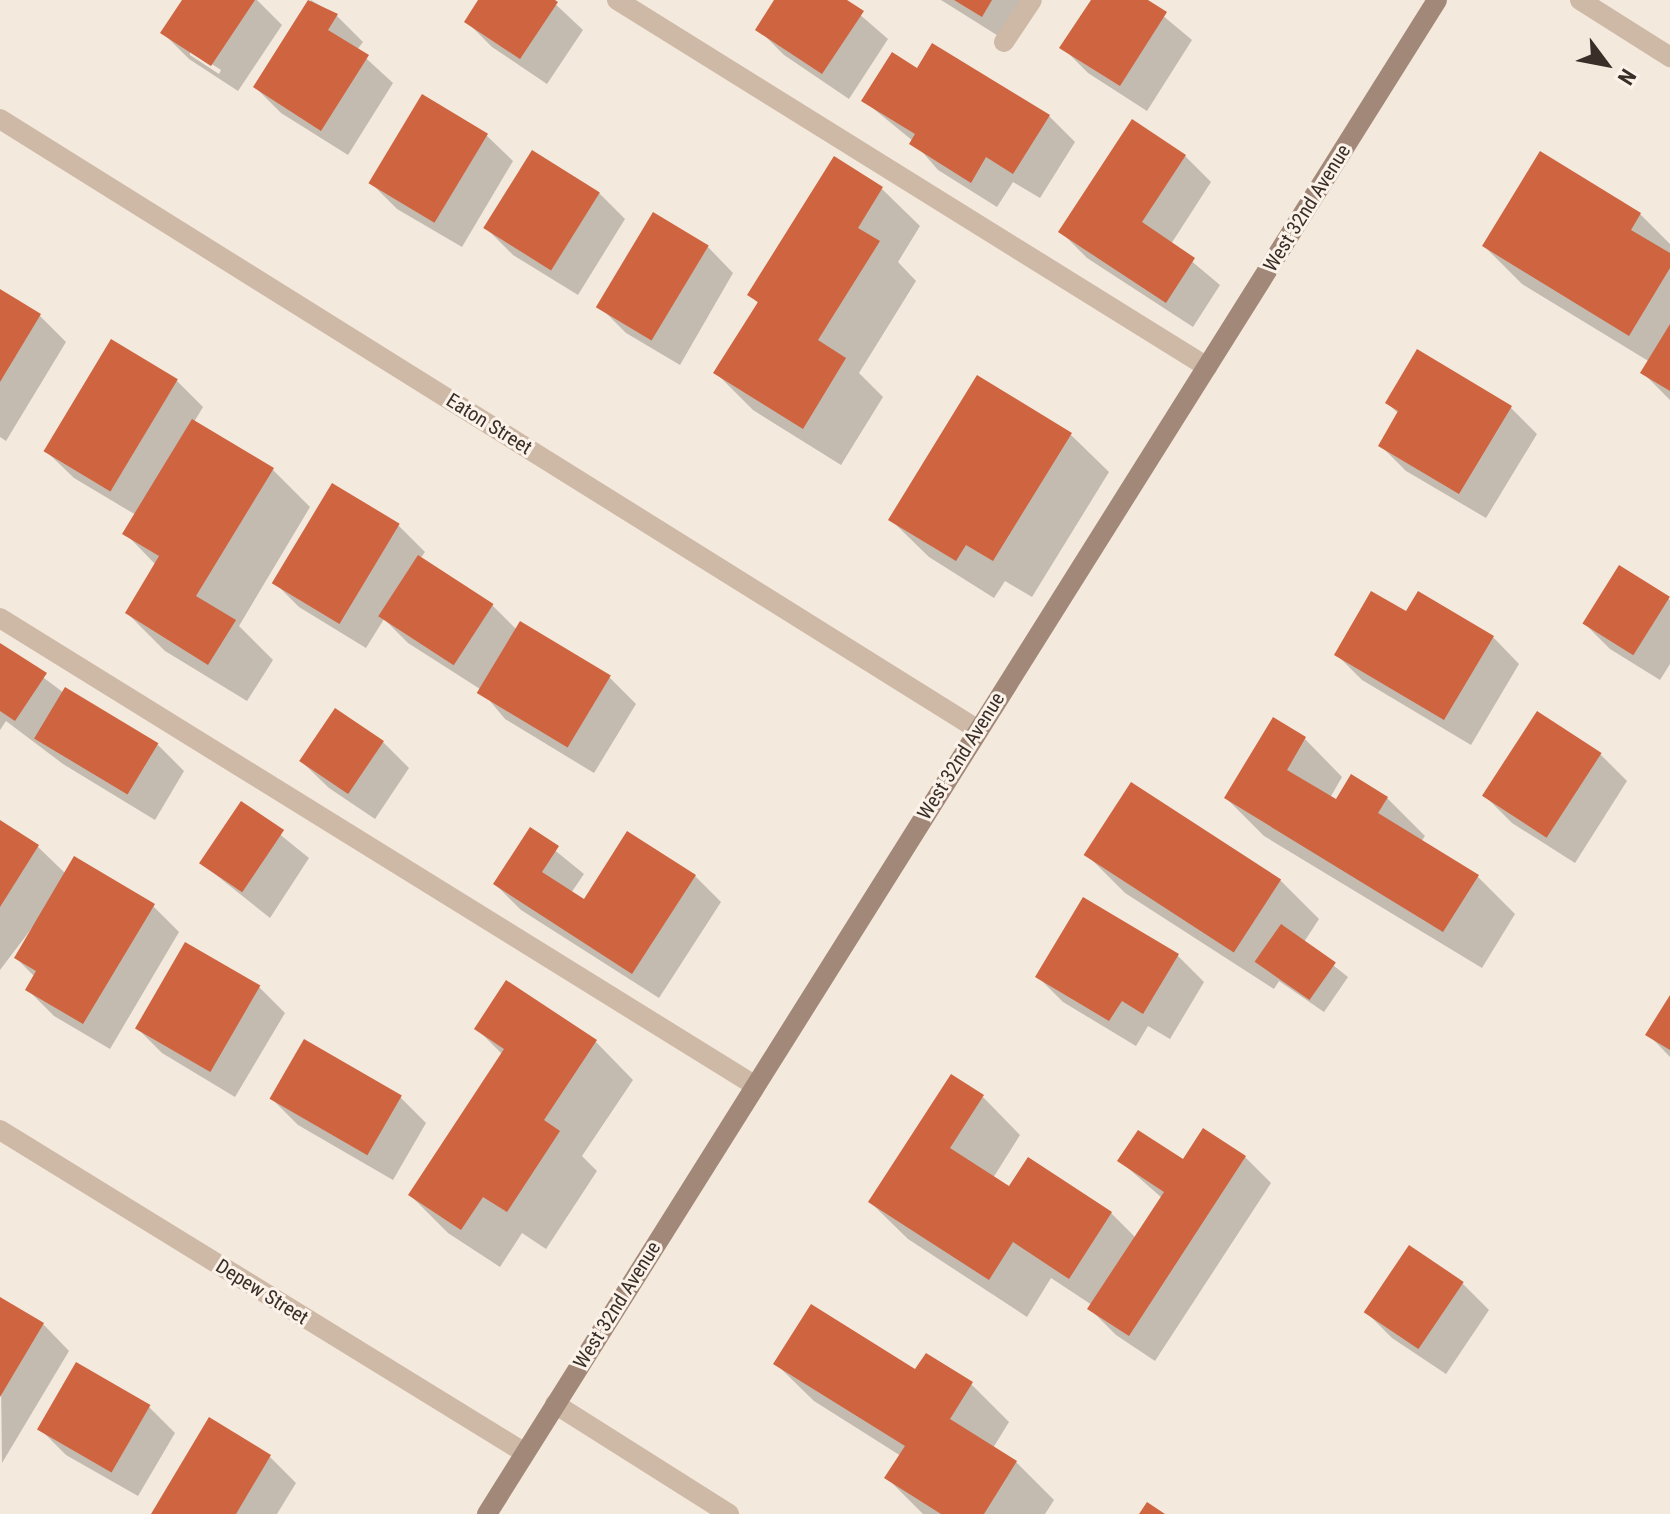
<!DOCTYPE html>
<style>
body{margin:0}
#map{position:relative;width:1670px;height:1514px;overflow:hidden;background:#f4e9dd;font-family:"Roboto Condensed",sans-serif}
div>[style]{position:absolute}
.shadow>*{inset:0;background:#0003}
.building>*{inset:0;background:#cf6440;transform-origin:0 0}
.lane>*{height:20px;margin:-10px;padding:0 10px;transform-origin:10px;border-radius:10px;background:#ceb9a7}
.street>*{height:20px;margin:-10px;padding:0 10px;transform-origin:10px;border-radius:10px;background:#ceb9a7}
.secondary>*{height:20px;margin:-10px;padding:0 10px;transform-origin:10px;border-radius:10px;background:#a28878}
span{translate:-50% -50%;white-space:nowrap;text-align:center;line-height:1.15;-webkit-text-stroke:6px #fbf3ea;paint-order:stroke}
.street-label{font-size:20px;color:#3a2e28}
.north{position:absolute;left:1566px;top:24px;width:80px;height:80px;-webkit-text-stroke:6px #fbf3ea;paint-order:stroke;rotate:122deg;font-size:22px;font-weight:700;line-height:32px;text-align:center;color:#3a2e28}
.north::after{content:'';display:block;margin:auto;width:28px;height:36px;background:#3a2e28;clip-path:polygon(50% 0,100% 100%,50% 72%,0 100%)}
</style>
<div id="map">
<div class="shadow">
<div style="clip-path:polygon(evenodd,184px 0,257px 0,282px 25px,238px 91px,189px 59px,163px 33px,184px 0,190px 50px,221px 70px,219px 74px,190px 55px,190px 50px)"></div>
<div style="clip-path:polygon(311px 0,337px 16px,363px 42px,357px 50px,393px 83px,348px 155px,281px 113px,255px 87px)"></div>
<div style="clip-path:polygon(481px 0,551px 0,583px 30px,547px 84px,492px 47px,466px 21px)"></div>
<div style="clip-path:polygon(777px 0,843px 0,888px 39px,849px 99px,784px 55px,758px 29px)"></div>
<div style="clip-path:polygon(941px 0,1033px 0,1008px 42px)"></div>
<div style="clip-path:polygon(1093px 0,1144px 0,1192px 40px,1147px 111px,1088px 73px,1062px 47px)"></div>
<div style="clip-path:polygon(918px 71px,1049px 116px,1075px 142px,1040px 198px,1013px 182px,997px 207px,938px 170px,913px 141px,864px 101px)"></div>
<div style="clip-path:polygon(486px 135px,513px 161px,462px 247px,397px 209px,371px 183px)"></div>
<div style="clip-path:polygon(1185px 156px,1211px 182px,1171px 244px,1220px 285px,1193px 327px,1087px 258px,1061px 232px)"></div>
<div style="clip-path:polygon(834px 159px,882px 189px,920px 226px,898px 262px,916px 281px,859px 373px,883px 397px,841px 465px,753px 410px,716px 373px,759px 304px,750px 295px)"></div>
<div style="clip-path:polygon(599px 193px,625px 219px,578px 295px,513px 255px,487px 229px)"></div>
<div style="clip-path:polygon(1640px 214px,1670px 244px,1670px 400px,1643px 373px,1650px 362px,1522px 284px,1484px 246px)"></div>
<div style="clip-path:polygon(707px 246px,733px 273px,680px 365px,626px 333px,600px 307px)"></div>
<div style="clip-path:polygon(0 292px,40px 316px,66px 342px,6px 441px,0 437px)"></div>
<div style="clip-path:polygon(112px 342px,177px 381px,203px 407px,194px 422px,273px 470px,310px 507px,239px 626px,273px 660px,247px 701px,165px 651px,127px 613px,156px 565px,125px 533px,136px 515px,74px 478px,47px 452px)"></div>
<div style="clip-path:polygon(1387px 403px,1510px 407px,1537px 434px,1486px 518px,1406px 471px,1380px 445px,1399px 414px)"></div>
<div style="clip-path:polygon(1071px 435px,1109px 472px,1032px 597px,1005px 581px,994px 598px,929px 557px,891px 520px)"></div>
<div style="clip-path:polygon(399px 526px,425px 552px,420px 559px,492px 605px,517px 630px,520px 624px,610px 678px,636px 704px,594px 773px,505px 719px,480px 689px,408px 643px,384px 619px,366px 648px,299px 607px,273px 581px)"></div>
<div style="clip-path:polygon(1619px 568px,1670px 600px,1670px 664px,1660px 680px,1610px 649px,1584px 623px)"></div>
<div style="clip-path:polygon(1407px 614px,1493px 637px,1519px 664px,1471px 745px,1362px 680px,1336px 654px)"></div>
<div style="clip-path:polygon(0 645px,64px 693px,66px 689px,158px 745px,184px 771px,155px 820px,63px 764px,6px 721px,0 730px)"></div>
<div style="clip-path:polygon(1538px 714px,1601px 755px,1627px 781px,1575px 863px,1512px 823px,1486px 797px)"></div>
<div style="clip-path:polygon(1305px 739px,1342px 777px,1330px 798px,1336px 802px,1387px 798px,1425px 836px,1421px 842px,1478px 877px,1515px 914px,1482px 968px,1264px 836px,1226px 798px)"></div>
<div style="clip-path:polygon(383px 742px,409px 768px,375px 819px,329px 788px,302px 762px)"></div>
<div style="clip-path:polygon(1132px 785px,1281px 881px,1319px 919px,1304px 942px,1348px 977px,1324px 1012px,1279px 981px,1274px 989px,1125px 893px,1087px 855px)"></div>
<div style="clip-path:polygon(241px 803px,309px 858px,270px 918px,201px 863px)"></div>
<div style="clip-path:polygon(0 822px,38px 847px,66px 874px,153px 906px,179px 932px,110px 1049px,54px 1016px,28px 990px,35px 977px,16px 958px,41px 916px,0 970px)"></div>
<div style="clip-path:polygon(530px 830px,584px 874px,571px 893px,584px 902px,695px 876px,721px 902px,659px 998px,521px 910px,495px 884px)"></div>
<div style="clip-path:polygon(1084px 899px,1178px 956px,1204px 982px,1170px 1039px,1148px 1026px,1136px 1046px,1063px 1002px,1037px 976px)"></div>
<div style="clip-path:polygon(259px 987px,285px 1013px,235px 1097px,162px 1053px,136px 1027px)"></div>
<div style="clip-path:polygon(1670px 998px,1670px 1057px,1648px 1034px)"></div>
<div style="clip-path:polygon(477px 1029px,596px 1042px,633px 1080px,582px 1156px,597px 1171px,546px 1249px,522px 1233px,500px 1267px,448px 1233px,410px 1195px,502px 1054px)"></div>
<div style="clip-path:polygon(400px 1097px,426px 1123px,393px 1180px,298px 1125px,272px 1099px)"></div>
<div style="clip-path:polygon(983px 1097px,1020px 1135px,993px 1178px,1009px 1188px,1111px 1213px,1136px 1238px,1162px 1198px,1120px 1161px,1245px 1157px,1271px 1183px,1155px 1361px,1116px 1335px,1090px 1309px,1092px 1305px,1051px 1278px,1027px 1317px,908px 1239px,870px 1202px)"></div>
<div style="clip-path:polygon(1409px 1248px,1463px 1284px,1489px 1310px,1446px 1374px,1392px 1338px,1366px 1312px)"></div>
<div style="clip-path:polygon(0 1299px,43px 1324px,69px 1351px,2px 1463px)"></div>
<div style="clip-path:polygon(776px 1364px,916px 1372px,971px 1384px,1009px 1422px,993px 1448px,1016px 1462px,1054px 1500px,1045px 1514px,923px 1514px,887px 1478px,901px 1456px,814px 1401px)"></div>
<div style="clip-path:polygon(77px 1365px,149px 1407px,175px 1433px,138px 1496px,66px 1455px,40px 1429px)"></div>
<div style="clip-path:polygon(270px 1457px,296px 1483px,277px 1514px,153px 1514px)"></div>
</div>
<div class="building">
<div style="clip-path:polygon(182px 0,255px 0,211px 66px,160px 33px)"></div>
<div style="clip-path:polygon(308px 0,338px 14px,328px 30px,369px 55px,321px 131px,253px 87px)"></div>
<div style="clip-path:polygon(478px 0,555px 0,558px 2px,520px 59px,464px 22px)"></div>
<div style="clip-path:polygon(774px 0,847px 0,864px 11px,822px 74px,755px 30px)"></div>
<div style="clip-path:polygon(954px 0,992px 0,982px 17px)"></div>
<div style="clip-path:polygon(1091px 0,1148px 0,1167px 12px,1120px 86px,1059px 48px)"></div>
<div style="clip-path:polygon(932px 43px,1050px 115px,1013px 174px,986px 157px,971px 183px,909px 144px,915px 134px,861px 101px,892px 52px,917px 68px)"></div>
<div style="left:422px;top:94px;width:77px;height:104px;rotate:31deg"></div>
<div style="clip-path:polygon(1132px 119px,1186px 155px,1142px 222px,1195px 258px,1166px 303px,1058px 232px)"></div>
<div style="left:532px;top:150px;width:80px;height:92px;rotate:32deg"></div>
<div style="clip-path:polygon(1540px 151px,1641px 213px,1631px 230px,1670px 253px,1670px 268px,1629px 336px,1482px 246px)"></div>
<div style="clip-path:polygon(834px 156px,883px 187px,858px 228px,880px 241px,818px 340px,846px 358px,803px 429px,713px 373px,758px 302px,747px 295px)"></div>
<div style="left:653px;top:212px;width:65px;height:111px;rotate:31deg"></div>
<div style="clip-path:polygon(0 289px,41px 314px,0 382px)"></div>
<div style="clip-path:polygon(1670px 324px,1670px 391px,1640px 373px)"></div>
<div style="left:111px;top:339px;width:78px;height:131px;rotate:31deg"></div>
<div style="clip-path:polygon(1417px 349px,1512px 406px,1459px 494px,1378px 446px,1398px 411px,1385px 403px)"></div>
<div style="clip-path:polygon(977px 375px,1072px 433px,993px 561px,966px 545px,956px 561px,888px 520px)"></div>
<div style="clip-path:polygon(192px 419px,274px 468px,196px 596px,236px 620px,208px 665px,125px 613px,159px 556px,122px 534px)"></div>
<div style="left:332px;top:483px;width:79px;height:117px;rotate:31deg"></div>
<div style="left:418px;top:555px;width:90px;height:73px;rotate:33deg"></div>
<div style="left:1619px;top:565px;width:60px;height:69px;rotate:32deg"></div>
<div style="clip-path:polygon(1371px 591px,1406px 611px,1418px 591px,1494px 636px,1444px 720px,1334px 655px)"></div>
<div style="left:520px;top:621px;width:106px;height:84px;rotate:31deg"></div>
<div style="clip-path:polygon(0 643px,47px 673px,15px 721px,0 711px)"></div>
<div style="left:65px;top:687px;width:109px;height:60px;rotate:31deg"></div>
<div style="left:335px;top:708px;width:59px;height:64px;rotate:34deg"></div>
<div style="left:1537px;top:711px;width:77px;height:101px;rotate:33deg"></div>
<div style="clip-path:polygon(1273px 717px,1306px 737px,1287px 770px,1336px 799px,1351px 774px,1388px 797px,1378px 813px,1479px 875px,1443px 932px,1224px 798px)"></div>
<div style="left:1131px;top:782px;width:179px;height:87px;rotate:33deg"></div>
<div style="left:241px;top:801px;width:52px;height:75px;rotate:34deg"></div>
<div style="clip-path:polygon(0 820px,39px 845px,0 907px)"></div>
<div style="clip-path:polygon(530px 827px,559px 846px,542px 872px,584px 899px,627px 831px,696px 875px,632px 974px,493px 884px)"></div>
<div style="clip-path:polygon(74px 856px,155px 904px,83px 1024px,25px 990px,36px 971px,14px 958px)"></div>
<div style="clip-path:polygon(1083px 897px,1179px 954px,1143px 1014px,1122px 1001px,1109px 1021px,1035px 977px)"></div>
<div style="left:1281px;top:924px;width:67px;height:46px;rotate:35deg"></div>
<div style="left:185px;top:942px;width:87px;height:100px;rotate:30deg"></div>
<div style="clip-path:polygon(506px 980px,597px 1040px,544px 1120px,560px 1131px,507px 1212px,483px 1197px,461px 1230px,408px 1195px,504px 1049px,474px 1029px)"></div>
<div style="clip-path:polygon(1670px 995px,1670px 1050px,1645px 1035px)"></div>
<div style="left:304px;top:1039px;width:113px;height:69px;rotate:30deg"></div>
<div style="clip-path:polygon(951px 1074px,984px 1095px,950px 1148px,1009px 1186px,1028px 1157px,1112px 1212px,1069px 1279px,1013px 1242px,989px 1280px,868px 1202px)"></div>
<div style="clip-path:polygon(1203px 1128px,1246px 1156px,1129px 1336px,1087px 1309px,1164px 1192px,1117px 1161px,1138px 1130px,1183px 1159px)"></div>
<div style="left:1409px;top:1245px;width:66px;height:81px;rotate:34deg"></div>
<div style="clip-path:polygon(0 1297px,44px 1323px,0 1397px)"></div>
<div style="clip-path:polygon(811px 1304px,915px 1369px,926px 1353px,973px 1382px,950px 1419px,1017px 1461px,984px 1514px,941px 1514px,884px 1478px,905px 1446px,773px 1364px)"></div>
<div style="left:76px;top:1362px;width:86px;height:78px;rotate:30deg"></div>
<div style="clip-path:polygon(209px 1417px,271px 1455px,236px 1514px,151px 1514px)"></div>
<div style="clip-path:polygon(1147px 1502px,1165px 1514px,1139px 1514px)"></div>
</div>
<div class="lane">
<div style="left:617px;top:0;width:695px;rotate:31.88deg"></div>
<div style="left:1004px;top:42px;width:50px;rotate:-56.3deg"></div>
<div style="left:0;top:618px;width:887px;rotate:31.77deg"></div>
</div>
<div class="street">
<div style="left:1580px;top:0;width:107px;rotate:32.3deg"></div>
<div style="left:0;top:119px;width:1152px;rotate:31.98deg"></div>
<div style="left:0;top:1130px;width:616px;rotate:31.6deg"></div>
<div style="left:555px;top:1404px;width:206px;rotate:32.3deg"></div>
</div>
<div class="secondary">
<div style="left:487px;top:1514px;width:1787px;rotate:-57.89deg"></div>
</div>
<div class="street-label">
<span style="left:1307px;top:208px;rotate:-58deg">West 32nd Avenue</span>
<span style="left:489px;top:424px;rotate:32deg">Eaton Street</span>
<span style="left:961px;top:756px;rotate:-58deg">West 32nd Avenue</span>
<span style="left:262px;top:1292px;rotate:32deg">Depew Street</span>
<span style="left:617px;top:1305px;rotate:-58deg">West 32nd Avenue</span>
</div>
<div class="north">N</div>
</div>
